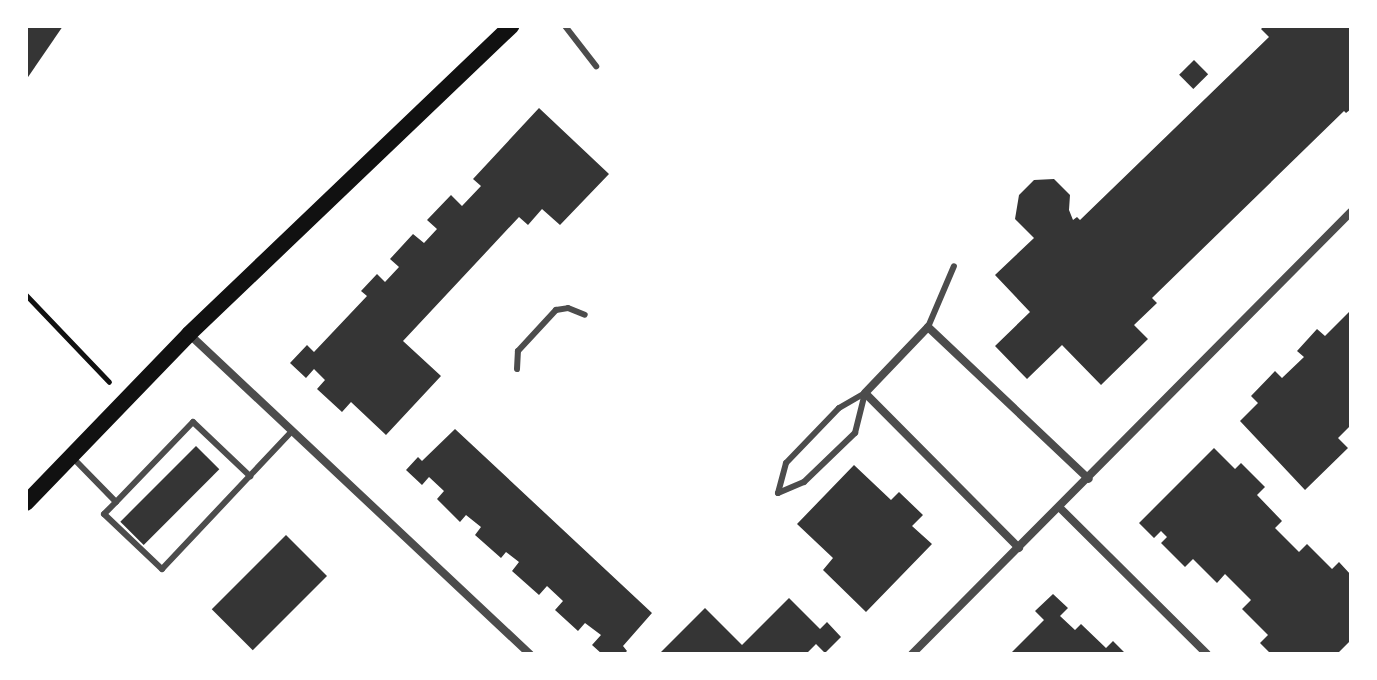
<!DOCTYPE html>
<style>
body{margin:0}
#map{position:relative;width:1377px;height:680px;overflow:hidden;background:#fff;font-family:"Playfair Display",serif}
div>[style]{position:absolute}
.building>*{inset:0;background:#353535;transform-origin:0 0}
.path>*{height:5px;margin:-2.5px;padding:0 2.5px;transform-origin:2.5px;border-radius:2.5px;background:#111}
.service>*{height:6px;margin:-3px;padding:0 3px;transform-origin:3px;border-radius:3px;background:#4c4c4c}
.minor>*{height:8px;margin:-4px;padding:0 4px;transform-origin:4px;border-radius:4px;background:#4c4c4c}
.secondary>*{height:16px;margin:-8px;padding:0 8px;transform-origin:8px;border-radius:8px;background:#111}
span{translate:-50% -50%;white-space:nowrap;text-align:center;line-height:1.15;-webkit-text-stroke:8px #fff;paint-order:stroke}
.frame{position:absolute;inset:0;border:28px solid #fff;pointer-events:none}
</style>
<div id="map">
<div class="building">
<div style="clip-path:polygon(26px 26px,63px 26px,26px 80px)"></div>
<div style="clip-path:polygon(1264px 26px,1351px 26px,1351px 109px,1346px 113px,1344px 111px,1152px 298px,1157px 303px,1134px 325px,1148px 339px,1101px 385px,1062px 345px,1027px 379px,995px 346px,1030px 312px,995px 275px,1034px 238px,1015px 219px,1019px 195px,1034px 180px,1054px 179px,1070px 195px,1069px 210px,1073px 220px,1077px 217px,1080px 220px,1269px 37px,1261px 29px)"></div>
<div style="left:1194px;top:60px;width:20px;height:21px;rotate:45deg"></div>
<div style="clip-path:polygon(539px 108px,609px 174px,560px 225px,542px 209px,528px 225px,519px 217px,403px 341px,441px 376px,386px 435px,351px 402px,342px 412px,317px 389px,325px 380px,314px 369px,306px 378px,290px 363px,307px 345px,314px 352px,367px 296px,361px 291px,377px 274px,385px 282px,399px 267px,390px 259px,413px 234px,424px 243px,437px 229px,427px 220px,451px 195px,462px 206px,481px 186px,473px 179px)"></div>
<div style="clip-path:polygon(1351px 310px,1351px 425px,1338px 438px,1348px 448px,1305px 490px,1240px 421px,1258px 403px,1251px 396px,1275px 371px,1282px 378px,1304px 357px,1297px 351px,1317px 329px,1325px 336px)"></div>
<div style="clip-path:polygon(455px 429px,652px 613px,623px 646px,627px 651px,624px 654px,602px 654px,592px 645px,601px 635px,585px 623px,578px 631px,555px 610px,563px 601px,547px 586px,539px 595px,512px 571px,519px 562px,506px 552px,501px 558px,475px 535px,481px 527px,466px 515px,460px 522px,437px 499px,444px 491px,429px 477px,422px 485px,406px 470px,418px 457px,422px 461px)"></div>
<div style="left:196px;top:446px;width:33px;height:107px;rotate:45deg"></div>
<div style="clip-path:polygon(1214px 448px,1235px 469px,1241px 463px,1265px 487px,1257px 495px,1282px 521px,1275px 528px,1299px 552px,1307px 544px,1332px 569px,1339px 562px,1351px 575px,1351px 640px,1337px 654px,1271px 654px,1260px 643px,1268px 635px,1242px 609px,1251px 600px,1225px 574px,1217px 583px,1193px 559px,1185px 567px,1161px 543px,1167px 537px,1161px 531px,1154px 538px,1139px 523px)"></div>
<div style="clip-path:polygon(854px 465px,891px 500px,899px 492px,923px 515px,912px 526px,932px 544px,866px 612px,823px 570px,833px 558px,797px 524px)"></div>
<div style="left:286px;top:535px;width:58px;height:105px;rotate:45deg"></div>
<div style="clip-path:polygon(1053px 594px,1068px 608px,1060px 616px,1075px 630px,1081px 624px,1106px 648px,1113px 641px,1126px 654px,1010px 654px,1044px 620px,1035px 611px)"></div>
<div style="clip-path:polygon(789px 598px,820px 629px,827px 622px,841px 637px,825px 653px,816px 644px,806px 654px,659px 654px,705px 608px,742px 645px)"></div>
</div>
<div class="path">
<div style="left:26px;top:295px;width:120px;rotate:46.3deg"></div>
</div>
<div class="service">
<div style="left:565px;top:26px;width:51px;rotate:52.2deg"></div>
<div style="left:928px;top:327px;width:66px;rotate:-66.9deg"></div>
<div style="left:517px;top:369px;width:18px;rotate:-87deg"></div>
<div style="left:518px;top:351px;width:56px;rotate:-47.2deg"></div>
<div style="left:556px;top:310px;width:12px;rotate:-9deg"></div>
<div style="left:568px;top:308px;width:18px;rotate:22deg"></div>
<div style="left:74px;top:459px;width:60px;rotate:45.7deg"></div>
<div style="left:116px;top:502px;width:17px;rotate:135deg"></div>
<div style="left:104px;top:514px;width:80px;rotate:43.5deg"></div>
<div style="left:162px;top:569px;width:190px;rotate:-46.7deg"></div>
<div style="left:778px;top:493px;width:28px;rotate:-23deg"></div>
<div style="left:804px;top:482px;width:71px;rotate:-43.9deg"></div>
<div style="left:855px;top:433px;width:41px;rotate:-76deg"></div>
<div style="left:778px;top:493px;width:31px;rotate:-75deg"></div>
<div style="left:786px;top:463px;width:76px;rotate:-46.1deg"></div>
<div style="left:839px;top:408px;width:30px;rotate:-30deg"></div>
<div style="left:116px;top:502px;width:111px;rotate:-46.1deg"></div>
<div style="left:193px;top:422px;width:79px;rotate:43.5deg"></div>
</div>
<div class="minor">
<div style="left:189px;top:334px;width:468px;rotate:43.2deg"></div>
<div style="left:1060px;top:508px;width:207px;rotate:44.8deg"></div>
<div style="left:1019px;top:548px;width:218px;rotate:-134.8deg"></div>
<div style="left:865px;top:393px;width:91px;rotate:-46.3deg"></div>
<div style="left:928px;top:327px;width:221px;rotate:43.4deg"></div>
<div style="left:912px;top:654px;width:623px;rotate:-45.2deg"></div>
</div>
<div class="secondary">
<div style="left:26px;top:503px;width:235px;rotate:-46deg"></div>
<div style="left:189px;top:334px;width:446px;rotate:-43.7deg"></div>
</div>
<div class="frame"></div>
</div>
